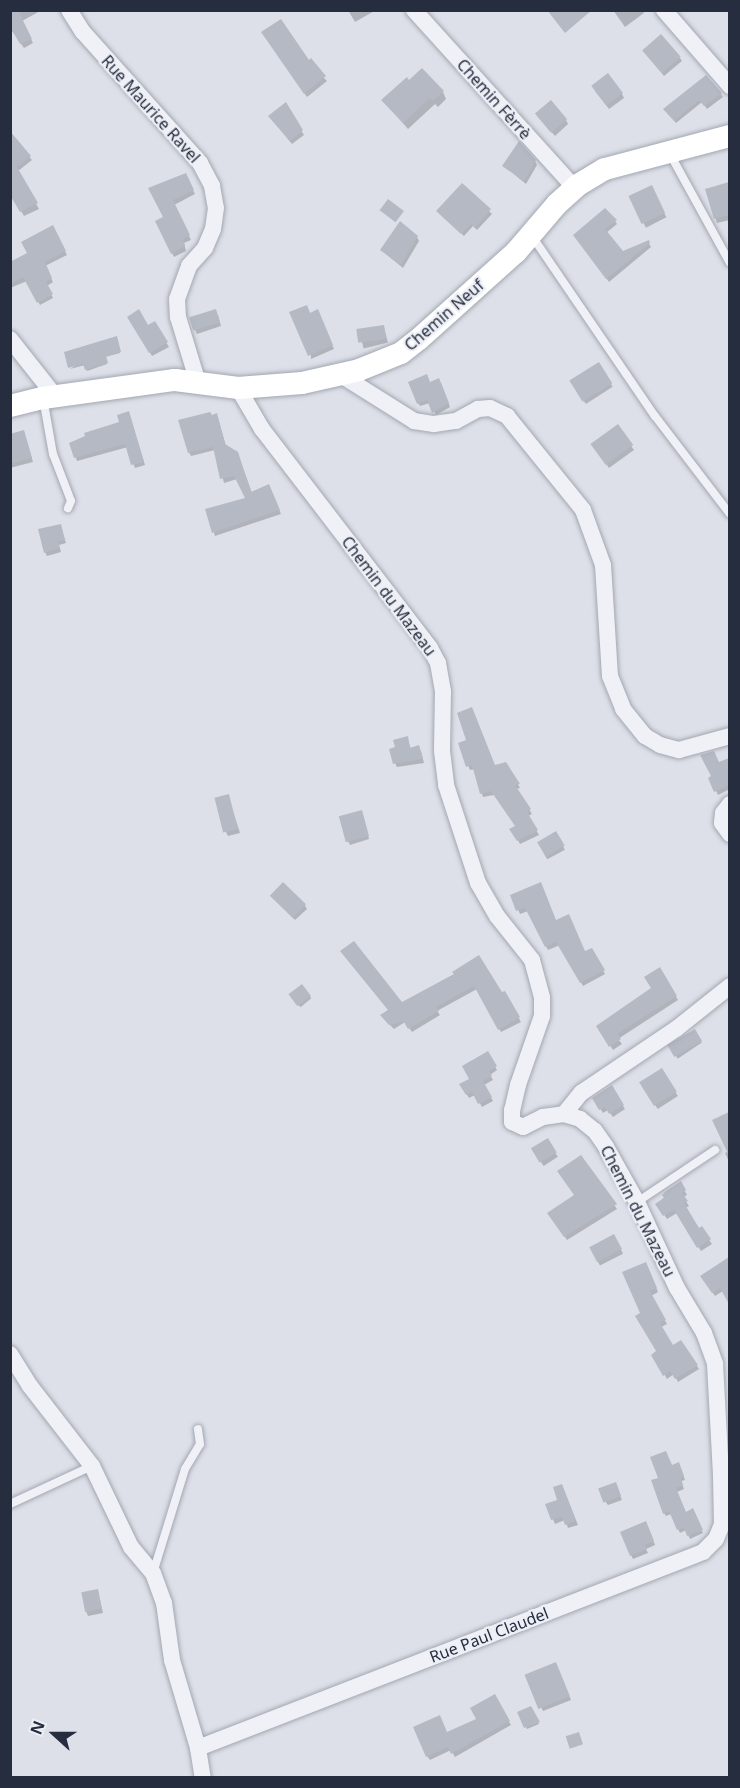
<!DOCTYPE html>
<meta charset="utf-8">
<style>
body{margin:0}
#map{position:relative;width:740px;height:1788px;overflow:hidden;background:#dde0e8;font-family:"Noto Sans",sans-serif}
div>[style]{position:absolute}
.shadow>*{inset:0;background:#0003;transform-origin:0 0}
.building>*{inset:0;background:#b4b9c4;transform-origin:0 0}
.roads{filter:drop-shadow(0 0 2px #a2a7b2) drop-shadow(0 0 2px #a2a7b2)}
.lane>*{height:8px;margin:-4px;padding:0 4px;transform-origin:4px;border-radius:4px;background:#f0f1f6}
.street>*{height:16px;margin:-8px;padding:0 8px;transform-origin:8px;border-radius:8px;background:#f0f1f6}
.secondary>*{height:22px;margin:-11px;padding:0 11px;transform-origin:11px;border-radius:11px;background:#fff}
span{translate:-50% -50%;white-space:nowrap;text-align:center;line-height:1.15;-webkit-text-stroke:4.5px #eceff5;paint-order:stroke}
.street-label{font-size:16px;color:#262d3f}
.frame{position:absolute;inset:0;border:12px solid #262d3f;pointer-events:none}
.north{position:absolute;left:24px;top:1704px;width:60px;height:60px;-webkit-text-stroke:4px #eceff5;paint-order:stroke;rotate:291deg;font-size:16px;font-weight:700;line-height:24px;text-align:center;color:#262d3f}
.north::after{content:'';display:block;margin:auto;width:21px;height:27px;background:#262d3f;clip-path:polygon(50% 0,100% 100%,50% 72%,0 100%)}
</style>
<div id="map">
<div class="shadow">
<div style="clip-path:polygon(10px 10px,42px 10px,22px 21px,33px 43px,24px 48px,10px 28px)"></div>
<div style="clip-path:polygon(348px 10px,376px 10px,355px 22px)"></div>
<div style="clip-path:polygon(613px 10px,643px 10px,644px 13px,625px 27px)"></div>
<div style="clip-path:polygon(266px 37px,308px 62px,327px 81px,307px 97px)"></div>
<div style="clip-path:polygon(646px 54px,680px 58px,682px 61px,664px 76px)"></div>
<div style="clip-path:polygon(595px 91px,622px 94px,624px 98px,609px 109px)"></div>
<div style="clip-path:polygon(443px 92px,446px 99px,438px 107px,435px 104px,408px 129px,383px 100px)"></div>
<div style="clip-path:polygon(721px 94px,723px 97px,707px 109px,702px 102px,676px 123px,665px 109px)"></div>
<div style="clip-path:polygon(285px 105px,304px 135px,292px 144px,272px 120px)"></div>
<div style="clip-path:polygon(540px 118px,566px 120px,568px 124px,555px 136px)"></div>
<div style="clip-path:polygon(10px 135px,32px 160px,18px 171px,39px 209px,24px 216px,10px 192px)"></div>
<div style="clip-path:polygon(535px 161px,537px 165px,526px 184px,504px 166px)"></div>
<div style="clip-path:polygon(185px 175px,195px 194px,174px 205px,191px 240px,184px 243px,186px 251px,174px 257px,157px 221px,165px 218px,150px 189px)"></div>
<div style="clip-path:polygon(730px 183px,730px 220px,717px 223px,707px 190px)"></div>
<div style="clip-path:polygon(462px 185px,492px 214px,477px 230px,473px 226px,464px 236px,438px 211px)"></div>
<div style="left:651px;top:187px;width:34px;height:23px;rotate:63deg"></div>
<div style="clip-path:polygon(615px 221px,617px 224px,606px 233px,622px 253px,648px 242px,651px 247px,609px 282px,577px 239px)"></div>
<div style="clip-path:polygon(52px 227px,67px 255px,45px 266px,53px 282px,47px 286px,53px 298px,40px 305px,27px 281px,10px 288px,10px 264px,29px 254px)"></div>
<div style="clip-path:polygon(417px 237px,419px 241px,403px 268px,381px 250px)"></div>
<div style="clip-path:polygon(310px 314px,319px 315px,334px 349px,311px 359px)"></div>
<div style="clip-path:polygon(218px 315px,221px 326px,197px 334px,195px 330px)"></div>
<div style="clip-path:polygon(129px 317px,147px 327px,154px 323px,169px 347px,152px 356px)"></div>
<div style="left:384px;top:327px;width:16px;height:25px;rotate:76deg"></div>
<div style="clip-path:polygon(117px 339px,120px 353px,105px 357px,107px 364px,87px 371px,85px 365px,70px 369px)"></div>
<div style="left:598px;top:364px;width:27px;height:32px;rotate:57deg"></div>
<div style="clip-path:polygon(430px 383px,441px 383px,450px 407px,436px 415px,430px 403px,420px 406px,418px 403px)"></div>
<div style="clip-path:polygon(129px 413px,145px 465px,135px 468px,128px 447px,77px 461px,71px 443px,121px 423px)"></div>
<div style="clip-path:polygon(218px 418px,226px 446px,239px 457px,252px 493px,271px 490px,281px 514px,215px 536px,207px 510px,247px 499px,237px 479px,224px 483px,215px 450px,191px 456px,189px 452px)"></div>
<div style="clip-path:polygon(617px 426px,634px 450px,609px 468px,595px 448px)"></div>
<div style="clip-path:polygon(24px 432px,33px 462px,10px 468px,10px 436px)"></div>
<div style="clip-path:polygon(60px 525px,66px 543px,59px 545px,61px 552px,47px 556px,45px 552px)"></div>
<div style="clip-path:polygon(407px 738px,411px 749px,421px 751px,424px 763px,397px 767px,395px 763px,397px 749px)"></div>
<div style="clip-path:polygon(459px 744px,494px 767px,506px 764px,520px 788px,516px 789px,532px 814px,528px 816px,539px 835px,520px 844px,512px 829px,517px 827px,494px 795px,483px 797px,475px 769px,470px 770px)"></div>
<div style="clip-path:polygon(730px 759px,730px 789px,718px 795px,710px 778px,719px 764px)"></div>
<div style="clip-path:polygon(228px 796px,240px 833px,228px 836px,226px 832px)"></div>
<div style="clip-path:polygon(363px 815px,369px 839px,350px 845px,348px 841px)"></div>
<div style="left:556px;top:833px;width:19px;height:20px;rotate:62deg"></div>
<div style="clip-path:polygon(271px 895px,304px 904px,307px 909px,295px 920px)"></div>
<div style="clip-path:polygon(512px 896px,556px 922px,585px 953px,591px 950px,605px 974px,583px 986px,560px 945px,548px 950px,528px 911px,520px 914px)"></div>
<div style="clip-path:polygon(659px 969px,678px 1000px,618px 1039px,622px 1044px,613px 1050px,598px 1026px,653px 989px)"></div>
<div style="clip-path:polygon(456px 975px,502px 994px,505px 993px,521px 1022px,501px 1032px,477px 989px,437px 1011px,440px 1015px,412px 1032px,405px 1022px,394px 1029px,384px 1019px)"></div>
<div style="left:301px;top:986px;width:16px;height:14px;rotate:50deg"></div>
<div style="left:694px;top:1031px;width:14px;height:29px;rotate:56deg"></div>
<div style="clip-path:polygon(487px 1053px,497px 1070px,490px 1075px,493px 1080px,484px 1085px,493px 1101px,482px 1107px,475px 1095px,469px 1098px,461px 1085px,471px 1080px)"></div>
<div style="left:661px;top:1070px;width:31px;height:24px;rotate:57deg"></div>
<div style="clip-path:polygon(611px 1087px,625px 1109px,613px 1117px,608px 1110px,603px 1113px,594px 1099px)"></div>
<div style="clip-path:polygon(730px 1114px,730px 1164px,725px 1153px,729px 1151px,714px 1121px)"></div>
<div style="left:547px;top:1140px;width:20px;height:17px;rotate:57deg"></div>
<div style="clip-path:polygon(581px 1157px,617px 1209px,567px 1240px,549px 1213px,576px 1196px)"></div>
<div style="clip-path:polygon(680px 1183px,687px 1195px,683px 1197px,689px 1206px,685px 1208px,699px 1230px,701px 1228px,712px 1244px,701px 1251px,677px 1213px,667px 1219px,657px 1204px)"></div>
<div style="left:614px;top:1236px;width:20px;height:26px;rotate:63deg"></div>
<div style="clip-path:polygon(730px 1259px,730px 1301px,723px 1291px,715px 1296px,702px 1277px)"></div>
<div style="clip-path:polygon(648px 1268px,658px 1292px,651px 1296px,667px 1324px,661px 1327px,673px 1347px,681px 1342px,699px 1369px,678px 1382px,674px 1374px,667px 1379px,653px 1355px,658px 1352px,642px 1313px)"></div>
<div style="clip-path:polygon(672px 1467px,680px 1467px,685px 1480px,681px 1481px,684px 1489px,677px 1492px,686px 1513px,694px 1514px,703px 1533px,690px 1539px,686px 1530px,680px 1533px,671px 1514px,666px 1516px,664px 1513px,660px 1478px)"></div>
<div style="clip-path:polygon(617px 1488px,622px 1500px,608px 1505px,605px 1501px)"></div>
<div style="clip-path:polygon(564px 1490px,578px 1525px,568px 1528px,565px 1520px,555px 1524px,547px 1505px,559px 1501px)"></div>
<div style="clip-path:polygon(648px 1527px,655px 1545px,646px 1549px,648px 1553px,633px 1559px,631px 1555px)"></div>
<div style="clip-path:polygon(98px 1591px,103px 1613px,88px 1616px,86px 1611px)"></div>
<div style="clip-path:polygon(558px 1668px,571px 1700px,543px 1711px,541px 1707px)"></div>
<div style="clip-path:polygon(494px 1696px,511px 1725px,455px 1757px,451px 1750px,430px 1760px,427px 1756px,447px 1734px,478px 1720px)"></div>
<div style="clip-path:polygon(530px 1708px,539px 1724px,527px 1729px,519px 1713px)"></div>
</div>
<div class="building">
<div style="clip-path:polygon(10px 10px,18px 10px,32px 39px,20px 44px,10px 26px)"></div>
<div style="clip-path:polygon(547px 10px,592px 10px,565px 33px)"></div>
<div style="clip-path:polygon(281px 19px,309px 60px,311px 58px,326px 76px,304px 94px,261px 32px)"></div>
<div style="left:661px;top:34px;width:30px;height:25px;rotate:49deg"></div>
<div style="clip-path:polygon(422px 68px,444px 91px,433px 101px,430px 98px,403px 123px,381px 100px,407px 77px,409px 80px)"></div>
<div style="left:608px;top:73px;width:25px;height:21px;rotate:53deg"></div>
<div style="clip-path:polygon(706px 75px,722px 93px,704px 106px,699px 100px,674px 121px,663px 109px)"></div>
<div style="left:551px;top:100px;width:25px;height:21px;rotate:50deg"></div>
<div style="clip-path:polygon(286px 102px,303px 130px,290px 141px,268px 116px)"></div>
<div style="clip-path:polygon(10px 131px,31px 156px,17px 167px,38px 203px,20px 212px,10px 195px)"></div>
<div style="clip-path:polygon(519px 141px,536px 160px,524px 181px,502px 166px)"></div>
<div style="clip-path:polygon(186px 173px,194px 190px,173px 200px,190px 235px,183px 239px,185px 246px,171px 254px,155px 221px,163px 217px,148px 188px)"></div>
<div style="clip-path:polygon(729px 182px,729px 215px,714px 219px,705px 189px)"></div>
<div style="clip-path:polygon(462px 183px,491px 209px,475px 228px,471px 224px,461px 234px,436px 211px)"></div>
<div style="left:652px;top:185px;width:31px;height:26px;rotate:65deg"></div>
<div style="left:388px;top:199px;width:20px;height:14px;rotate:37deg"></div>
<div style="clip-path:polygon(605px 208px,617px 220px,605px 229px,623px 251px,649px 240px,650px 243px,606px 279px,573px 235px)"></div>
<div style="clip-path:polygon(400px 221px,418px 236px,401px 265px,380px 250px)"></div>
<div style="clip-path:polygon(53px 225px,66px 251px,45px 262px,52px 278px,46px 282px,53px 294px,37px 303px,23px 277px,10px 284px,10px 262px,27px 253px,21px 242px)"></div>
<div style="clip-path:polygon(307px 305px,310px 313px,318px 309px,333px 345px,308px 356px,289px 312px)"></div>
<div style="clip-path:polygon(139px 309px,148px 325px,155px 321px,168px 342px,149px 353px,127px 317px)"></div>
<div style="left:216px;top:309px;width:14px;height:28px;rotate:73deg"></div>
<div style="left:384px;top:325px;width:14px;height:28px;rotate:82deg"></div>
<div style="clip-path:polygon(117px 336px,121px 352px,106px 356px,108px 363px,85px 370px,83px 364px,68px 368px,64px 352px)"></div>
<div style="left:599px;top:362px;width:25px;height:35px;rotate:58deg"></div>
<div style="clip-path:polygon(427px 374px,430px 382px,439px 378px,449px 403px,432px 413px,427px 400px,417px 404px,408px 382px)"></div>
<div style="clip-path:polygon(129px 411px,144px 462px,131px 465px,125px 444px,74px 458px,69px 443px,85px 436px,84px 433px,119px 422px,117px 415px)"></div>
<div style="clip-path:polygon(210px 412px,212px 415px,217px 413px,225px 444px,238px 452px,251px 492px,269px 484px,280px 510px,212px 533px,205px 509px,245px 498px,234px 476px,220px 479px,213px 447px,188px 453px,178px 420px)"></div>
<div style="left:618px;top:424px;width:26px;height:34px;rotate:54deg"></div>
<div style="clip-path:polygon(24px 430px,32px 458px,10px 464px,10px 434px)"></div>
<div style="clip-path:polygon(61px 524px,65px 540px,58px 541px,60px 548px,44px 553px,38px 529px)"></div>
<div style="clip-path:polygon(472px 707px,495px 765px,506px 762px,520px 784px,515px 785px,531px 809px,527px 812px,538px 830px,517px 841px,509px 829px,515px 826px,491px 791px,480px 794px,472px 765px,466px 767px,458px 743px,466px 740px,457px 713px)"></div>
<div style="clip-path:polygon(408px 736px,410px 748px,419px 745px,423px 759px,393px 764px,389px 749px,395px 747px,393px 740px)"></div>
<div style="clip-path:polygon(714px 751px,719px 762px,729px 758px,729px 785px,714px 792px,708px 778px,711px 776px,700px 755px)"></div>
<div style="left:229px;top:794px;width:36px;height:15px;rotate:76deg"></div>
<div style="left:362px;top:810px;width:27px;height:24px;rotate:75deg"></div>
<div style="left:556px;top:831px;width:17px;height:22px;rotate:59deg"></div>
<div style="left:283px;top:882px;width:32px;height:19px;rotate:44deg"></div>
<div style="clip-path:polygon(541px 882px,556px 920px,569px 914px,585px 951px,592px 948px,605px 970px,580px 983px,556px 942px,545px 947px,525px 908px,516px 911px,510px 895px)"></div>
<div style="clip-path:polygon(354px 941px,402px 1002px,454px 974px,452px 972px,479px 955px,502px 992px,505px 991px,520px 1017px,498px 1030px,474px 986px,436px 1007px,439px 1011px,408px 1029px,404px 1022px,389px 1025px,380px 1015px,388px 1010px,340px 951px)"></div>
<div style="clip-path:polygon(660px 967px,677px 996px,623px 1030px,617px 1034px,621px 1039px,609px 1047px,596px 1026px,651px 988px,644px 977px)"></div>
<div style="left:302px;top:984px;width:15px;height:17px;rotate:53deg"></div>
<div style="left:695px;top:1029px;width:14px;height:32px;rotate:60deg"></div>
<div style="clip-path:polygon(488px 1051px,497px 1066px,489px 1071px,492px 1076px,483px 1081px,492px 1097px,478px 1104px,472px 1092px,466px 1095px,459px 1084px,469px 1079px,462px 1066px)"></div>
<div style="left:662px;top:1068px;width:28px;height:27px;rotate:58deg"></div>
<div style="clip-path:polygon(612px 1085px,624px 1105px,609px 1114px,605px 1107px,599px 1110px,592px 1098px)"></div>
<div style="clip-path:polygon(729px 1112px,729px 1156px,712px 1120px)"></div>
<div style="left:548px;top:1138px;width:17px;height:20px;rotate:59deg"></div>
<div style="clip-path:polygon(581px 1155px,617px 1204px,564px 1237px,547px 1213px,574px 1195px,557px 1171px)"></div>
<div style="clip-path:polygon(681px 1181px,686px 1190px,682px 1193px,688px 1201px,684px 1203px,699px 1228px,702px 1226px,711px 1239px,697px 1248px,674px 1210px,663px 1216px,655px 1204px,664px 1198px,662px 1195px,666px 1191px)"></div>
<div style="left:614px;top:1234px;width:17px;height:28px;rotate:62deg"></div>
<div style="clip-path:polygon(729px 1257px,729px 1304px,720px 1288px,712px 1293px,700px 1276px)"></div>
<div style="clip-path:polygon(646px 1262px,657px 1288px,650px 1291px,666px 1320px,660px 1323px,673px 1345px,681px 1340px,698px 1365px,675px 1379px,670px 1371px,663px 1376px,651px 1355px,656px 1351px,635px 1316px,640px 1313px,622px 1272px)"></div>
<div style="clip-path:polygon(666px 1451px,672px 1465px,679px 1462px,684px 1476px,681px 1478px,683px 1485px,676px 1488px,686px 1512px,693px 1508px,703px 1530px,687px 1536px,684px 1528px,677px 1530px,669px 1511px,663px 1514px,651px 1480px,658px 1478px,650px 1457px)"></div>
<div style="left:616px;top:1482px;width:15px;height:19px;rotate:70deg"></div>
<div style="clip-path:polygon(562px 1484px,576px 1521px,565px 1525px,562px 1517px,551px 1520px,545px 1504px,557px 1500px,553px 1487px)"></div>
<div style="clip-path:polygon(646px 1521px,654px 1541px,645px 1545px,647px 1549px,630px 1556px,620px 1532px)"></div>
<div style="left:98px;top:1589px;width:20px;height:17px;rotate:79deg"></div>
<div style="left:556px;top:1662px;width:37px;height:34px;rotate:68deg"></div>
<div style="clip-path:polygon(495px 1694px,510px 1721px,451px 1754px,448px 1747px,426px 1757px,413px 1727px,440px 1715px,447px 1732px,476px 1719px,470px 1708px)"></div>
<div style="clip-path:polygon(531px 1706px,540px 1722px,524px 1728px,517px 1712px)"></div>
<div style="left:579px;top:1732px;width:13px;height:14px;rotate:72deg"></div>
</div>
<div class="roads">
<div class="lane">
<div style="left:670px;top:154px;width:124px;rotate:61.2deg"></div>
<div style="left:532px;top:236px;width:218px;rotate:55.7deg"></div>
<div style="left:655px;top:416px;width:123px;rotate:52.6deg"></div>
<div style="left:43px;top:398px;width:57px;rotate:79.9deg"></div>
<div style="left:53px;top:454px;width:50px;rotate:69deg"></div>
<div style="left:71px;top:501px;width:8px;rotate:113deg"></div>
<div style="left:637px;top:1202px;width:94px;rotate:-33.7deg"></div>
<div style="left:10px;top:1504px;width:90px;rotate:-24.9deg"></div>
<div style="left:153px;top:1573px;width:109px;rotate:-72.9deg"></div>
<div style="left:185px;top:1469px;width:29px;rotate:-59deg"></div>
<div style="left:200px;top:1444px;width:15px;rotate:-98deg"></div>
</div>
<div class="street">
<div style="left:69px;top:10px;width:26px;rotate:58deg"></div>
<div style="left:83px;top:32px;width:176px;rotate:48.2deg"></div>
<div style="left:200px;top:163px;width:26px;rotate:62deg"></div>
<div style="left:212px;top:186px;width:22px;rotate:80deg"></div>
<div style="left:216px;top:208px;width:21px;rotate:98deg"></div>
<div style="left:213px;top:229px;width:21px;rotate:113deg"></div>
<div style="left:205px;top:248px;width:24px;rotate:132deg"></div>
<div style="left:189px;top:266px;width:35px;rotate:110deg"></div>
<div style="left:177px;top:299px;width:18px;rotate:87deg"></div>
<div style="left:178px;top:317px;width:69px;rotate:73.1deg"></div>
<div style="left:414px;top:10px;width:240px;rotate:47.9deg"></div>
<div style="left:664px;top:10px;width:101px;rotate:49deg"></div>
<div style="left:10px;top:339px;width:73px;rotate:51.7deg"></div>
<div style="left:341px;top:375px;width:86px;rotate:32.2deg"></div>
<div style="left:414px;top:421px;width:20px;rotate:9deg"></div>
<div style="left:434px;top:424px;width:22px;rotate:-8deg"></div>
<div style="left:456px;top:421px;width:25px;rotate:-29deg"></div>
<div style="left:478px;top:409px;width:12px;rotate:-5deg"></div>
<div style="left:490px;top:408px;width:19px;rotate:25deg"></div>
<div style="left:507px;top:416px;width:121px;rotate:51deg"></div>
<div style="left:583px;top:510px;width:59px;rotate:70deg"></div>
<div style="left:603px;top:565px;width:111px;rotate:86.4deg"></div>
<div style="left:610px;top:676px;width:35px;rotate:68deg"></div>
<div style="left:623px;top:709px;width:35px;rotate:51deg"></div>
<div style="left:645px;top:736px;width:17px;rotate:31deg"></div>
<div style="left:660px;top:745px;width:20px;rotate:15deg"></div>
<div style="left:679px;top:750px;width:53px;rotate:-15.4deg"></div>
<div style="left:238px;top:388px;width:48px;rotate:59.7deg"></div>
<div style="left:262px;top:429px;width:276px;rotate:52.5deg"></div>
<div style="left:430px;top:648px;width:17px;rotate:62deg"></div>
<div style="left:438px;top:663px;width:28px;rotate:80deg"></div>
<div style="left:443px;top:691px;width:60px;rotate:91deg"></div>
<div style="left:442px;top:751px;width:34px;rotate:83deg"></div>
<div style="left:446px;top:785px;width:103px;rotate:71.9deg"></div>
<div style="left:478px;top:883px;width:38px;rotate:60deg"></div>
<div style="left:497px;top:916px;width:56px;rotate:51.5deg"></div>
<div style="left:532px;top:960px;width:39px;rotate:75deg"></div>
<div style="left:542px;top:998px;width:18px;rotate:90deg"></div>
<div style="left:542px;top:1016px;width:73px;rotate:109.2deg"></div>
<div style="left:518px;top:1085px;width:26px;rotate:103deg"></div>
<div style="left:512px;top:1110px;width:12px;rotate:90deg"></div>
<div style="left:512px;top:1122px;width:12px;rotate:24deg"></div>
<div style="left:523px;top:1127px;width:22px;rotate:-27deg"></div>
<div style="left:543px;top:1117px;width:21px;rotate:-8deg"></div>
<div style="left:564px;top:1114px;width:17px;rotate:17deg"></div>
<div style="left:580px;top:1119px;width:19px;rotate:39deg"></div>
<div style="left:595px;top:1131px;width:19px;rotate:55deg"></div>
<div style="left:606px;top:1147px;width:63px;rotate:60.6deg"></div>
<div style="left:637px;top:1202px;width:95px;rotate:65.1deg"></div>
<div style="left:677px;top:1288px;width:52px;rotate:59deg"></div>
<div style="left:704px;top:1333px;width:33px;rotate:70deg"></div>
<div style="left:715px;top:1364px;width:112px;rotate:86.9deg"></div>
<div style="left:721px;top:1476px;width:9px;rotate:-13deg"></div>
<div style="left:730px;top:804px;width:11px;rotate:128deg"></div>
<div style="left:723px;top:813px;width:10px;rotate:96deg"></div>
<div style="left:722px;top:823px;width:14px;rotate:54deg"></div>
<div style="left:564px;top:1114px;width:27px;rotate:-51deg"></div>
<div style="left:581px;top:1093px;width:115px;rotate:-34deg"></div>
<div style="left:676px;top:1029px;width:69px;rotate:-38.5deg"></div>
<div style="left:10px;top:1354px;width:38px;rotate:58deg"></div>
<div style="left:30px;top:1386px;width:101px;rotate:52.2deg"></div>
<div style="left:92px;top:1466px;width:90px;rotate:64.3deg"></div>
<div style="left:131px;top:1547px;width:34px;rotate:50deg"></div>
<div style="left:153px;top:1573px;width:32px;rotate:70deg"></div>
<div style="left:164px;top:1603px;width:58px;rotate:82deg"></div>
<div style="left:172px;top:1660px;width:92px;rotate:73.5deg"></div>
<div style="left:198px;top:1748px;width:30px;rotate:81deg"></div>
<div style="left:198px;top:1748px;width:542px;rotate:-21.21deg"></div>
<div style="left:703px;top:1552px;width:18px;rotate:-45deg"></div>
<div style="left:716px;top:1539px;width:16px;rotate:-68deg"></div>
<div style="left:722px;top:1524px;width:48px;rotate:-91.2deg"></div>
</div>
<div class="secondary">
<div style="left:10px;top:406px;width:34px;rotate:-14deg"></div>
<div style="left:43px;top:398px;width:133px;rotate:-7.8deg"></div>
<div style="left:175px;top:380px;width:64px;rotate:7.2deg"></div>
<div style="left:238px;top:388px;width:64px;rotate:-4.5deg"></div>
<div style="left:302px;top:383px;width:58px;rotate:-12.8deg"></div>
<div style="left:359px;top:370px;width:45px;rotate:-22deg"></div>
<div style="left:401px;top:353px;width:23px;rotate:-38deg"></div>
<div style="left:419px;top:339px;width:130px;rotate:-41.9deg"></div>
<div style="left:516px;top:252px;width:63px;rotate:-49.5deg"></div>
<div style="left:557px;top:204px;width:28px;rotate:-42deg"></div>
<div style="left:578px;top:185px;width:31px;rotate:-31deg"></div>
<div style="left:605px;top:169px;width:129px;rotate:-14.8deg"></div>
</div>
</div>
<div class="street-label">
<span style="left:494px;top:99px;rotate:48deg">Chemin Fèrrè</span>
<span style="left:151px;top:109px;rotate:48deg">Rue Maurice Ravel</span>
<span style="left:444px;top:315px;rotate:-41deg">Chemin Neuf</span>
<span style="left:389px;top:596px;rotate:53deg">Chemin du Mazeau</span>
<span style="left:638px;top:1211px;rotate:63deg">Chemin du Mazeau</span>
<span style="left:489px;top:1635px;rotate:-21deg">Rue Paul Claudel</span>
</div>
<div class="frame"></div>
<div class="north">N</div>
</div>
